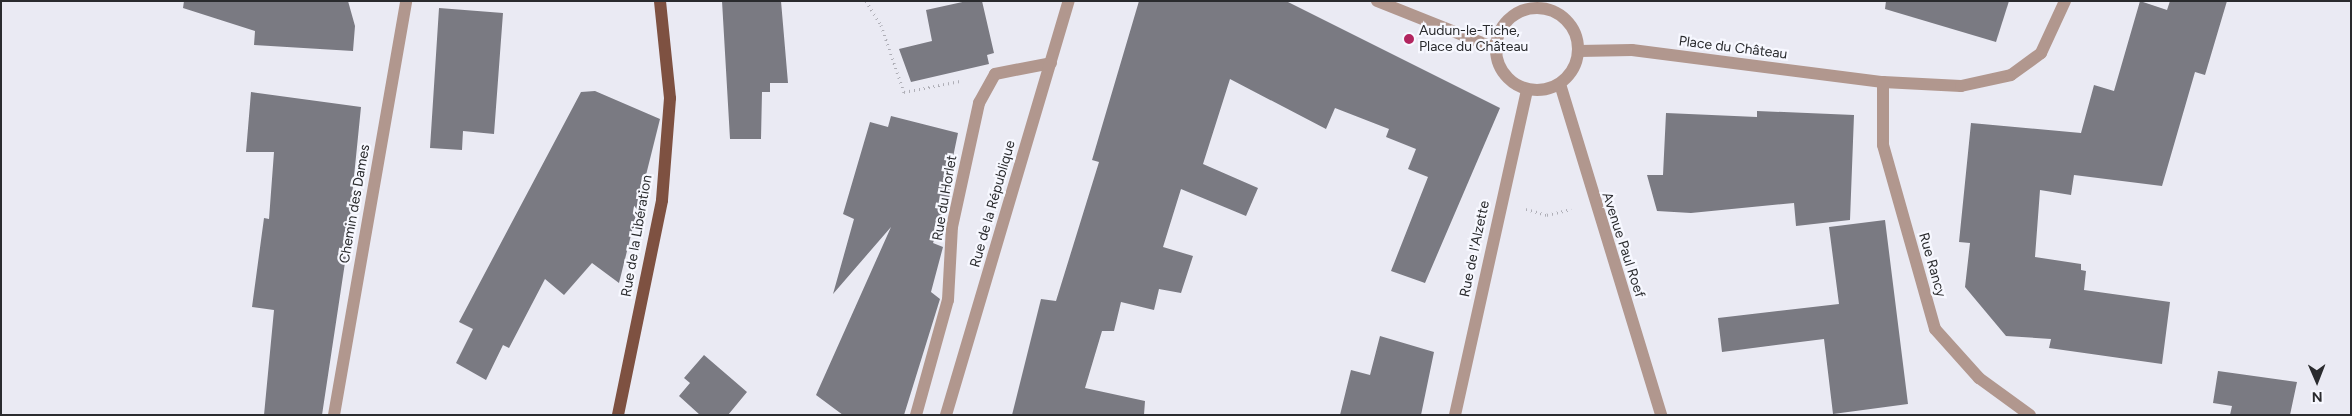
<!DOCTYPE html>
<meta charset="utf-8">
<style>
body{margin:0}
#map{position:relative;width:2352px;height:416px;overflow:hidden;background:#eaeaf3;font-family:Figtree,sans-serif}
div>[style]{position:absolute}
.building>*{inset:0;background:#7a7a82}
.path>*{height:3px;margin-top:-1.5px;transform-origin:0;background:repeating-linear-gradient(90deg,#afafb7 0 1px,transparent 0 5px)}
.street>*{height:12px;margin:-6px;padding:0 6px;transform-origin:6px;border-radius:6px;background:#b1978e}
.street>.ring{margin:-6px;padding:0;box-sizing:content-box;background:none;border:12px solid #b1978e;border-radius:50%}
.primary>*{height:12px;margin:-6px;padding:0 6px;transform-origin:6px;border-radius:6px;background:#7e5141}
.dots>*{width:14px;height:14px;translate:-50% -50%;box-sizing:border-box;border:2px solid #f7f8ff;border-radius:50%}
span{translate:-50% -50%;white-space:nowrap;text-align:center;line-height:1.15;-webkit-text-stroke:4.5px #f7f8ff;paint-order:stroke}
.poi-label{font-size:14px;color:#2a2b2e}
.left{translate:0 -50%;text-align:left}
.street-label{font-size:14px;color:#2a2b2e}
.frame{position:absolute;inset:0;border:2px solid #2a2b2e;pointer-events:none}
.north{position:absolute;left:2292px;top:356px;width:50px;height:50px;-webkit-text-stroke:4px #f7f8ff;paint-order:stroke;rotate:179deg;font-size:14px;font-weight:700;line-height:20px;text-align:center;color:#2a2b2e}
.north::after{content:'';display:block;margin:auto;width:18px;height:22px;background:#2a2b2e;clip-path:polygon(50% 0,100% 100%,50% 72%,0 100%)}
</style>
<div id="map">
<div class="building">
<div style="clip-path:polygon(184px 1px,348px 1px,355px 26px,353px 51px,254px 45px,255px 31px,183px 8px)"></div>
<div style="clip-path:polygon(722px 1px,781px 1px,788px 83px,770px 83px,770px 92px,762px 92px,761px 139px,730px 139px)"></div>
<div style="clip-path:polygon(967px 1px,982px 1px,994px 53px,987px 55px,989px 64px,911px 82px,899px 49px,932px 41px,926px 10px)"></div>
<div style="clip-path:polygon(1139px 1px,1286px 1px,1500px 108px,1425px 283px,1391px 271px,1428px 177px,1408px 169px,1416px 149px,1386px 137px,1389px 129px,1335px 108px,1326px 129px,1230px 79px,1203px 164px,1258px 188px,1246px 216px,1181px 189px,1163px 247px,1193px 256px,1181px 293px,1159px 289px,1154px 310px,1121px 302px,1114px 331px,1102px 331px,1085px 388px,1145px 401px,1144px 415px,1012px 415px,1041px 299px,1056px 301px,1099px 162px,1092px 160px)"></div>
<div style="clip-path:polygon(1886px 1px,2009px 1px,1996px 42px,1885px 9px)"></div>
<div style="clip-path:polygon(2140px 1px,2167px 10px,2170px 1px,2227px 1px,2205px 75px,2195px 72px,2162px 186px,2074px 175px,2071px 195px,2040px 190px,2035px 257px,2081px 264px,2081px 270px,2086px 271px,2084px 290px,2170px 302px,2162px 364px,2049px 348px,2051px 339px,2006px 336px,1965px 287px,1970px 243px,1959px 242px,1971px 123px,2081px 133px,2094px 85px,2114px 91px)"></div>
<div style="clip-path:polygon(439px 8px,503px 13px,494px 134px,463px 131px,462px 150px,430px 148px)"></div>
<div style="clip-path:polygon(595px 91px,660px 119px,619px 283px,592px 263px,564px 295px,545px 279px,509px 348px,503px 345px,486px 380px,456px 363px,473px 329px,459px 322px,581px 92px)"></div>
<div style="clip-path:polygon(251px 92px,361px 107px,346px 256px,322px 415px,264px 415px,274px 310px,252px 307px,264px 218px,269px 219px,274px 152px,246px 152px)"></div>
<div style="clip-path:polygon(1757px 111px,1854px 115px,1850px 220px,1796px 226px,1794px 203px,1691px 213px,1657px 211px,1647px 175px,1663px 175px,1666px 113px,1757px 117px)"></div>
<div style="clip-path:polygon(891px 116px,958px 133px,947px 186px,951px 192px,933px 243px,943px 247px,931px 292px,940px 299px,904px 415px,843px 415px,816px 395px,891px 227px,833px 294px,854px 219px,843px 214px,870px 122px,888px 127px)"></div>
<div style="clip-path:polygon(1885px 220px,1908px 404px,1833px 414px,1824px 339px,1722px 352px,1718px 318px,1839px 304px,1829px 227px)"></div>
<div style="clip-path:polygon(1380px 336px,1434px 352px,1421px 415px,1340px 415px,1351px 370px,1370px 375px)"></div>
<div style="clip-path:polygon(704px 355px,747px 392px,728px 415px,700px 415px,679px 396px,690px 383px,684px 378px)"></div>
<div style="clip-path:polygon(2218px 371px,2297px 382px,2290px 415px,2230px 415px,2232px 406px,2213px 403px)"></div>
</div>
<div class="path">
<div style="left:866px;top:1px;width:28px;rotate:58deg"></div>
<div style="left:881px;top:25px;width:71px;rotate:71.1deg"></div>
<div style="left:904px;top:92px;width:57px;rotate:-11.1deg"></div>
<div style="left:1526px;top:209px;width:22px;rotate:16deg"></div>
<div style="left:1547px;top:215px;width:25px;rotate:-14deg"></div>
</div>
<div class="street">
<div style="left:1377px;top:1px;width:127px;rotate:21.7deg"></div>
<div class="ring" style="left:1496px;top:8px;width:70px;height:70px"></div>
<div style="left:1579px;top:51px;width:53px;rotate:-1.1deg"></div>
<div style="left:1632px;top:50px;width:253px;rotate:7.3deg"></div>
<div style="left:1883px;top:82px;width:78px;rotate:2.9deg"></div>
<div style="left:1961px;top:86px;width:51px;rotate:-12.4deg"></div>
<div style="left:2011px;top:75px;width:37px;rotate:-36deg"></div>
<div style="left:2041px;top:53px;width:57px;rotate:-65.2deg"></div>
<div style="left:1883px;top:82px;width:63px;rotate:90deg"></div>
<div style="left:1883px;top:145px;width:191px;rotate:74.2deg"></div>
<div style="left:1935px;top:329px;width:66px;rotate:48.1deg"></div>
<div style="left:1979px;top:378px;width:63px;rotate:36deg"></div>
<div style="left:1560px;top:84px;width:346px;rotate:73deg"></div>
<div style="left:334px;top:415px;width:420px;rotate:-80.1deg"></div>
<div style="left:916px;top:415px;width:119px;rotate:-74.5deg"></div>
<div style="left:948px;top:300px;width:73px;rotate:-86.9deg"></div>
<div style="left:952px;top:227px;width:127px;rotate:-77.7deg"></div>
<div style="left:979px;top:103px;width:33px;rotate:-61deg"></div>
<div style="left:995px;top:74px;width:57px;rotate:-11.1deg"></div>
<div style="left:946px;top:415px;width:432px;rotate:-73.5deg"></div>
<div style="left:1455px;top:415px;width:333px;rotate:-77.5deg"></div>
</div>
<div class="primary">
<div style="left:618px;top:415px;width:219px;rotate:-78.4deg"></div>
<div style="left:662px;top:200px;width:102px;rotate:-85.5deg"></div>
<div style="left:670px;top:98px;width:98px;rotate:-95.9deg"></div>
</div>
<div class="dots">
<div style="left:1409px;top:39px;background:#b2255f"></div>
</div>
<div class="poi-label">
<span class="left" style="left:1419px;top:39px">Audun-le-Tiche,<br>Place du Château</span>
</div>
<div class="street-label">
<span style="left:1733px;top:48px;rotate:7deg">Place du Château</span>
<span style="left:945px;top:198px;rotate:-80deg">Rue du Horlet</span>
<span style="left:355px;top:204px;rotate:-80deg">Chemin des Dames</span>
<span style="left:993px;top:204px;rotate:-74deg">Rue de la République</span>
<span style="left:637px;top:236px;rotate:-80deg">Rue de la Libération</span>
<span style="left:1623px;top:245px;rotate:72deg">Avenue Paul Roef</span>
<span style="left:1475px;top:249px;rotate:-78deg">Rue de l'Alzette</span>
<span style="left:1932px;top:265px;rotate:74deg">Rue Rancy</span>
</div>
<div class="frame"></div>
<div class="north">N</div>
</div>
